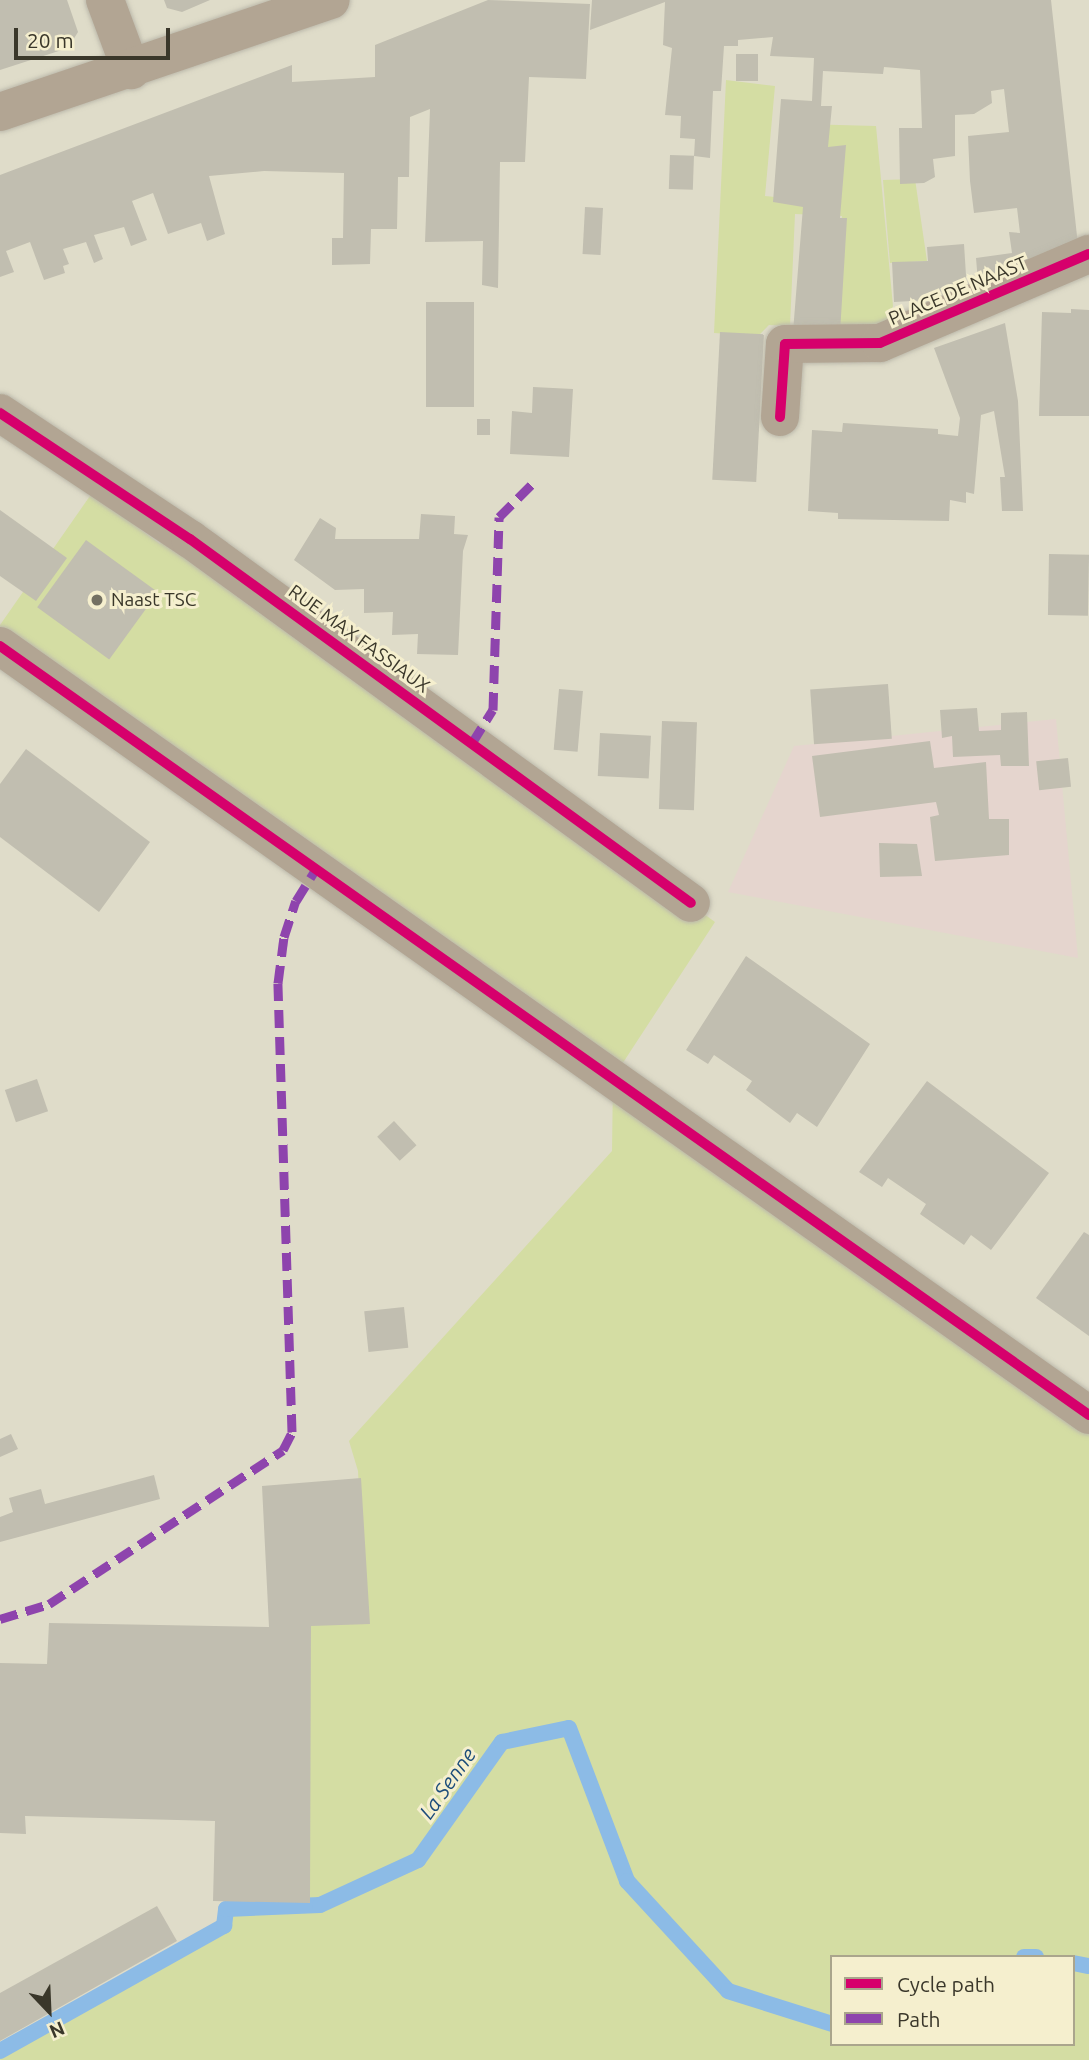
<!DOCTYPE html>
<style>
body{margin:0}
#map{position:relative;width:1089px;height:2060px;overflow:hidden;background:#dfdcc9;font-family:Ubuntu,sans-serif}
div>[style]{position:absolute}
.industrial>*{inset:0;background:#e5d5ce}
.green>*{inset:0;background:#d4dda3}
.stream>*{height:16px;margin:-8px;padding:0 8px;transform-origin:8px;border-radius:8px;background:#8cbbe6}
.building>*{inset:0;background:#c1beb0;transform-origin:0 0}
.roads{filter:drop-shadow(0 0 2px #bcb9ab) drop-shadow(0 0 2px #bcb9ab)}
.minor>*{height:38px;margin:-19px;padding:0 19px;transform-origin:19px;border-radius:19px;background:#b2a593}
.quiet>*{height:9px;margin-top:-4.5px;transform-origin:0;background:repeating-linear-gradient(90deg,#8e44ad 0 18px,transparent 0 27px)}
.cycleway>*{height:10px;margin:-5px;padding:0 5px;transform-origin:5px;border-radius:5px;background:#d6006c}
.dots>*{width:19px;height:19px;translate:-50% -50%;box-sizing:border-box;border:4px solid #f5efce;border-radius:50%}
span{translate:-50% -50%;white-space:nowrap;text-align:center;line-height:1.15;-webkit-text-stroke:6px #f5efce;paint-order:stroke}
.street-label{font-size:19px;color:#3a372a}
.poi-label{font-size:19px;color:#3a372a}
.left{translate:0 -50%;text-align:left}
.water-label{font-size:21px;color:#1d4d7a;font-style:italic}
.legend{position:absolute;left:830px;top:1955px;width:245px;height:91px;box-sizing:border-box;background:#f5efce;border:2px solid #aaa58c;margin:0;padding:9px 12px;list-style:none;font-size:21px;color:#3a372a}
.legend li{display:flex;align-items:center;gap:14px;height:35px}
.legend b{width:35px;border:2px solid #aaa58c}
.north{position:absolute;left:14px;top:1976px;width:70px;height:70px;-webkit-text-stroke:5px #f5efce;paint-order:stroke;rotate:157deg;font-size:19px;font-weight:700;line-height:28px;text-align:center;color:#3a372a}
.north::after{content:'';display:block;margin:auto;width:24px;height:32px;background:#3a372a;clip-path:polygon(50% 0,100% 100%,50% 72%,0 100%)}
.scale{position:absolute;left:14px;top:28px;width:156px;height:32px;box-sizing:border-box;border:4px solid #3a372a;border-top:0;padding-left:9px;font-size:21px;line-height:24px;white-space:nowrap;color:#3a372a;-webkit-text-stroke:5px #f5efce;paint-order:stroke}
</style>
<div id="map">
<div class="industrial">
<div style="clip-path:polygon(1056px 719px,1078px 958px,728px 892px,794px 746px)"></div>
</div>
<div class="green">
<div style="clip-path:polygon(726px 80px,775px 86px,765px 196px,796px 199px,803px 124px,876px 126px,893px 306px,886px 328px,836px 328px,842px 216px,795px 214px,790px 326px,769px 325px,758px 336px,714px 333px)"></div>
<div style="clip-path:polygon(915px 179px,927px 261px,890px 263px,883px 180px)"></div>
<div style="clip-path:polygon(evenodd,92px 493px,160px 544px,175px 529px,715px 922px,613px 1078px,1089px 1414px,1089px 2060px,0 2060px,0 2051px,224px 1926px,226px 1909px,301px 1906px,302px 1625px,366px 1613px,358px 1471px,349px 1441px,612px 1151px,613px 1078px,0 646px,0 625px,92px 493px,832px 1957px,1073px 1957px,1073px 2044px,832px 2044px,832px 1957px)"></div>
</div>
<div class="stream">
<div style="left:1024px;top:1957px;width:12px"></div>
<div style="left:1073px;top:1963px;width:16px;rotate:11deg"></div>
<div style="left:0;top:2051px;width:257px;rotate:-29.2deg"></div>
<div style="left:224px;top:1926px;width:17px;rotate:-83deg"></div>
<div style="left:226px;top:1909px;width:94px;rotate:-2.4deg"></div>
<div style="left:320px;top:1905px;width:108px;rotate:-24.7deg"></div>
<div style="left:418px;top:1860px;width:145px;rotate:-54.6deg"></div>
<div style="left:502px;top:1742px;width:68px;rotate:-11.8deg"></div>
<div style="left:569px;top:1728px;width:164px;rotate:69.2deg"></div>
<div style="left:627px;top:1881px;width:149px;rotate:47.4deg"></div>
<div style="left:728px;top:1991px;width:109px;rotate:17.6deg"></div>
</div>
<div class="building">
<div style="clip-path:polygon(0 0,67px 0,78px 32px,68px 48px,0 70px)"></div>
<div style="clip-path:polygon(164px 0,210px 0,182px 12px,167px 8px)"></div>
<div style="clip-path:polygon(488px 0,590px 4px,586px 79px,529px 77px,525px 162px,500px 162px,498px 288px,482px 285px,483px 241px,425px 242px,430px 109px,410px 117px,409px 177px,398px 177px,397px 229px,371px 229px,370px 264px,332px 265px,332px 238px,343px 238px,344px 173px,264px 171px,209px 176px,225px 234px,207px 241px,201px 223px,168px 234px,153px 193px,132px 201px,147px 240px,131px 246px,124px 227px,94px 235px,103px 259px,94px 263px,86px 242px,63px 249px,69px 264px,63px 266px,65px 273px,44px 280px,30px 242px,6px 251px,14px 272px,0 277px,0 175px,292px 65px,292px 82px,375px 77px,375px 45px)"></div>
<div style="clip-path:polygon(592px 0,1051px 0,1079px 254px,979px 294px,976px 258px,1012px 253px,1009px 232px,1020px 233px,1017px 208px,974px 213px,970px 181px,968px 136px,1009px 132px,1004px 89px,991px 91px,992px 103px,974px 114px,955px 115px,955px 156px,933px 159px,935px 177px,924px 183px,900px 184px,899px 128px,922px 128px,920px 70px,884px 67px,883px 74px,823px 71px,821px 106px,832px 106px,828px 147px,846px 145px,840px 218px,847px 218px,840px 333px,793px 332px,803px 207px,773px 202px,781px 99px,812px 101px,814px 58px,770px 56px,773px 37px,738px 40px,738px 46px,724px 46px,721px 91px,713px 91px,710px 158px,694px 156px,695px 139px,680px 138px,681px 116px,665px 115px,672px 48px,663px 45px,665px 2px,590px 30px)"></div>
<div style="left:736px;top:54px;width:22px;height:27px"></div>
<div style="left:670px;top:155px;width:24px;height:34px;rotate:2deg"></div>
<div style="left:585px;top:207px;width:18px;height:47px;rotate:3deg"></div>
<div style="clip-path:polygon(964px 244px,967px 291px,929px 292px,929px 300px,894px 302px,892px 262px,928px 261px,927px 247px)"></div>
<div style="left:426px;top:302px;width:48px;height:105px"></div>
<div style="clip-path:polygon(1071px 309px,1089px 310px,1089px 416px,1039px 416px,1042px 312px,1071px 313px)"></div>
<div style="clip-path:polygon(1005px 323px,1018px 401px,1023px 511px,1002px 511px,1000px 477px,1005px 477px,994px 411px,981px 415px,974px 494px,966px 492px,966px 503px,950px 500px,949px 521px,838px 519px,838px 513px,808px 511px,812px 430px,842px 432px,843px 423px,938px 429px,938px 434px,958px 436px,960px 418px,934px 348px)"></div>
<div style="left:720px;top:332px;width:44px;height:148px;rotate:3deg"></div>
<div style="clip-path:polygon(533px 387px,573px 389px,569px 457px,510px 454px,512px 411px,532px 413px)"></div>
<div style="left:477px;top:419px;width:13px;height:16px"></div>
<div style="clip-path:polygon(0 510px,67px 558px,36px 601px,0 576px)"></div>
<div style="clip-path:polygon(421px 514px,455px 516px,454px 534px,468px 535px,463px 551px,458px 655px,417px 654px,418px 634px,392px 635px,393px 612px,364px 613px,364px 589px,335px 590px,294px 560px,320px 518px,336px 528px,335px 539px,419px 539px)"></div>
<div style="left:86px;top:540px;width:89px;height:83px;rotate:36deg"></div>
<div style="left:1049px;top:554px;width:40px;height:61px;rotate:1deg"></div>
<div style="left:888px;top:684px;width:55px;height:78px;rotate:86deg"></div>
<div style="left:559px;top:689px;width:24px;height:61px;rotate:5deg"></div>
<div style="clip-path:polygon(977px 708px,979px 731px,1001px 730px,1001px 713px,1027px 712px,1029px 766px,1001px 766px,1000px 755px,953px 757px,952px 736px,942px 738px,940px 710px)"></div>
<div style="left:662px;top:721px;width:35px;height:88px;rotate:2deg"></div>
<div style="left:600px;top:733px;width:51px;height:43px;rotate:3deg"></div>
<div style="clip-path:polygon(930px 741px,934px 768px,986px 762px,989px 819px,1009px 819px,1009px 855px,935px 861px,930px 817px,939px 815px,936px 802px,820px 817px,812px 756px)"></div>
<div style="clip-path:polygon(26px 749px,150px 842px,99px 912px,0 837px,0 784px)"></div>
<div style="left:1068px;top:758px;width:29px;height:32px;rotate:84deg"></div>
<div style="clip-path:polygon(879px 843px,917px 844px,922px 876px,880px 877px)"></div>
<div style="clip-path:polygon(746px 956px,870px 1044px,817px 1127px,797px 1113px,790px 1123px,746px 1090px,752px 1081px,714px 1055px,708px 1064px,686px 1050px)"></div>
<div style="left:37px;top:1079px;width:34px;height:34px;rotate:71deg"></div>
<div style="clip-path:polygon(927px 1081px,1049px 1173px,991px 1250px,971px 1235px,964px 1245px,920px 1214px,926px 1204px,888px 1178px,882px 1187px,859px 1172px)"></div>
<div style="left:394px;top:1121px;width:33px;height:23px;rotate:47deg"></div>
<div style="clip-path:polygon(1084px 1232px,1089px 1235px,1089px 1336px,1036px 1298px)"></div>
<div style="left:404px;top:1307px;width:41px;height:40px;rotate:84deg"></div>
<div style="clip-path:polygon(11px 1434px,18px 1449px,0 1457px,0 1439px)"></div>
<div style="clip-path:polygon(154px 1475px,160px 1499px,0 1542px,0 1517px,13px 1512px,9px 1498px,41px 1489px,45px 1504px)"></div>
<div style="clip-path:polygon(361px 1478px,370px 1624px,311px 1626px,310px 1903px,213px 1901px,215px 1821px,25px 1816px,26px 1834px,0 1833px,0 1663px,47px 1664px,49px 1623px,269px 1627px,262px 1486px)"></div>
<div style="clip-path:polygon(157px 1906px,177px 1941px,0 2041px,0 1993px)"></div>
</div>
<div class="roads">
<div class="minor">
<div style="left:105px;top:0;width:75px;rotate:69.6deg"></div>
<div style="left:0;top:112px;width:349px;rotate:-18.7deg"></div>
<div style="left:0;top:413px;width:228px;rotate:33.6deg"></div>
<div style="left:190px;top:539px;width:619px;rotate:36deg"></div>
<div style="left:780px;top:417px;width:73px;rotate:-86.1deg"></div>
<div style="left:785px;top:344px;width:95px;rotate:-0.6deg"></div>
<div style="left:880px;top:343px;width:227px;rotate:-23.1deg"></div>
<div style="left:0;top:646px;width:1333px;rotate:35.23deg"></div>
</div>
</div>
<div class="quiet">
<div style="left:472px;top:743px;width:39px;rotate:-58deg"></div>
<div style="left:493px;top:710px;width:193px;rotate:-88.2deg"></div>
<div style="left:499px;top:517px;width:52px;rotate:-45deg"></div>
<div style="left:0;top:1619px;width:51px;rotate:-17deg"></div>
<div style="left:49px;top:1604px;width:280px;rotate:-33.3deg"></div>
<div style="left:283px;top:1450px;width:20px;rotate:-63deg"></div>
<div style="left:292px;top:1432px;width:449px;rotate:-91.8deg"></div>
<div style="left:278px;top:983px;width:46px;rotate:-82.6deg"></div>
<div style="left:284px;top:937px;width:38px;rotate:-72deg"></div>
<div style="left:296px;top:901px;width:36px;rotate:-58deg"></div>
</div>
<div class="cycleway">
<div style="left:0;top:413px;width:228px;rotate:33.6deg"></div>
<div style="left:190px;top:539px;width:619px;rotate:36deg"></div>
<div style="left:780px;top:417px;width:73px;rotate:-86.1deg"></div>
<div style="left:785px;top:344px;width:95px;rotate:-0.6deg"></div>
<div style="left:880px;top:343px;width:227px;rotate:-23.1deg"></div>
<div style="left:0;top:646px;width:1333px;rotate:35.23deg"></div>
</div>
<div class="dots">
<div style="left:97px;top:600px;background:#747162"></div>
</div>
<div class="street-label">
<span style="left:958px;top:291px;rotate:-23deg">PLACE DE NAAST</span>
<span style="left:359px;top:639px;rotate:36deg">RUE MAX FASSIAUX</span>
</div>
<div class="poi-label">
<span class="left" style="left:111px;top:600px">Naast TSC</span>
</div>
<div class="water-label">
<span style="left:447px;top:1783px;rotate:-55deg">La Senne</span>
</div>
<ul class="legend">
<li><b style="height:9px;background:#d6006c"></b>Cycle path</li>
<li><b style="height:9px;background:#8e44ad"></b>Path</li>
</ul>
<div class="north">N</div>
<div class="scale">20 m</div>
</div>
